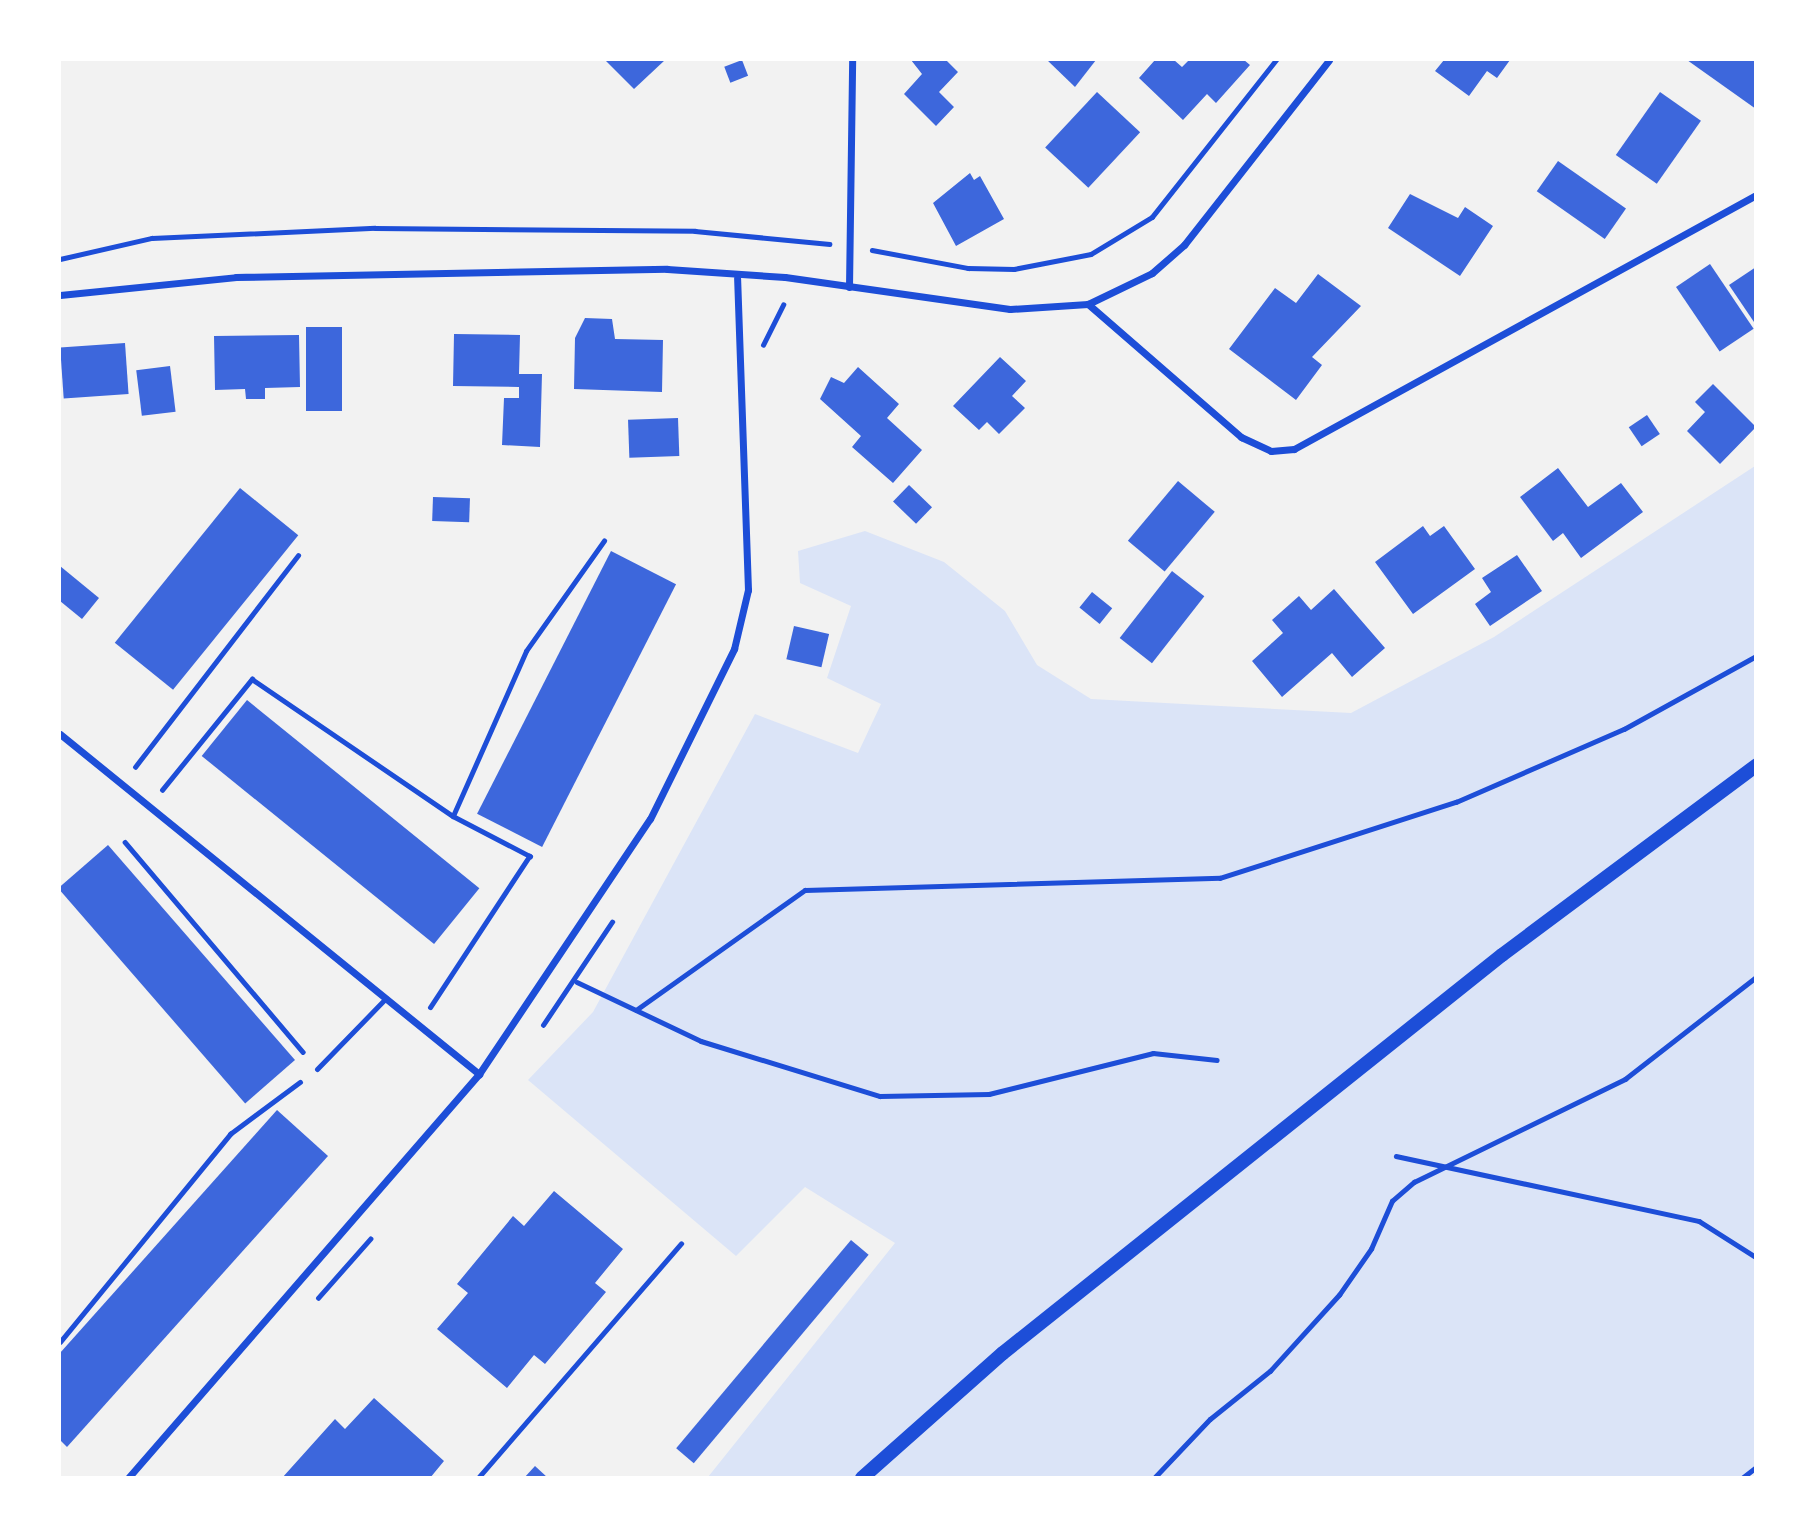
<!DOCTYPE html>
<style>
body{margin:0}
#map{position:relative;width:1815px;height:1537px;overflow:hidden;background:#f2f2f2;font-family:Rubik,sans-serif}
div>[style]{position:absolute}
.green>*{inset:0;background:#dbe4f7}
.building>*{inset:0;background:#3d67dc;transform-origin:0 0}
.path>*{height:4.5px;margin:-2.25px;padding:0 2.25px;transform-origin:2.25px;border-radius:2.25px;background:#1d4ed8}
.service>*{height:5px;margin:-2.5px;padding:0 2.5px;transform-origin:2.5px;border-radius:2.5px;background:#1d4ed8}
.minor>*{height:7px;margin:-3.5px;padding:0 3.5px;transform-origin:3.5px;border-radius:3.5px;background:#1d4ed8}
.secondary>*{height:14px;margin:-7px;padding:0 7px;transform-origin:7px;border-radius:7px;background:#1d4ed8}
span{translate:-50% -50%;white-space:nowrap;text-align:center;line-height:1.15;-webkit-text-stroke:5px #fff;paint-order:stroke}
.frame{position:absolute;inset:0;border:61px solid #fff;pointer-events:none}
</style>
<div id="map">
<div class="green">
<div style="clip-path:polygon(1755px 466px,1756px 1472px,1747px 1477px,708px 1477px,895px 1243px,805px 1187px,736px 1256px,528px 1080px,593px 1012px,755px 714px,858px 753px,881px 704px,827px 678px,851px 606px,800px 583px,798px 551px,865px 531px,944px 562px,1005px 611px,1037px 665px,1091px 699px,1351px 713px,1494px 637px)"></div>
</div>
<div class="building">
<div style="clip-path:polygon(605px 60px,665px 60px,634px 89px)"></div>
<div style="left:742px;top:60px;width:17px;height:19px;rotate:69deg"></div>
<div style="clip-path:polygon(911px 60px,946px 60px,958px 72px,939px 92px,954px 107px,936px 126px,904px 94px,922px 74px)"></div>
<div style="clip-path:polygon(1047px 60px,1096px 60px,1075px 87px)"></div>
<div style="clip-path:polygon(1155px 60px,1174px 60px,1182px 67px,1189px 60px,1244px 60px,1250px 65px,1216px 103px,1207px 94px,1183px 120px,1139px 78px)"></div>
<div style="clip-path:polygon(1444px 60px,1510px 60px,1497px 78px,1487px 71px,1469px 96px,1435px 71px)"></div>
<div style="clip-path:polygon(1687px 60px,1756px 60px,1756px 109px)"></div>
<div style="left:1097px;top:92px;width:59px;height:76px;rotate:43deg"></div>
<div style="left:1660px;top:92px;width:50px;height:77px;rotate:35deg"></div>
<div style="left:1558px;top:161px;width:83px;height:37px;rotate:35deg"></div>
<div style="clip-path:polygon(970px 173px,974px 180px,980px 176px,1004px 219px,956px 246px,933px 203px)"></div>
<div style="clip-path:polygon(1410px 194px,1458px 218px,1465px 207px,1493px 226px,1460px 276px,1388px 228px)"></div>
<div style="left:1710px;top:264px;width:78px;height:41px;rotate:56deg"></div>
<div style="clip-path:polygon(1756px 267px,1756px 325px,1729px 285px)"></div>
<div style="clip-path:polygon(1318px 274px,1361px 306px,1312px 357px,1322px 365px,1296px 400px,1229px 349px,1275px 288px,1296px 303px)"></div>
<div style="clip-path:polygon(585px 318px,612px 319px,615px 339px,663px 340px,662px 392px,574px 389px,575px 338px)"></div>
<div style="left:306px;top:327px;width:36px;height:84px"></div>
<div style="clip-path:polygon(454px 334px,520px 335px,519px 374px,542px 374px,540px 447px,502px 445px,504px 398px,519px 398px,519px 387px,453px 386px)"></div>
<div style="clip-path:polygon(299px 335px,300px 387px,265px 388px,265px 399px,246px 399px,245px 389px,215px 390px,214px 336px)"></div>
<div style="left:125px;top:343px;width:51px;height:65px;rotate:86deg"></div>
<div style="clip-path:polygon(1000px 357px,1026px 381px,1012px 396px,1025px 408px,999px 434px,987px 422px,979px 430px,953px 406px)"></div>
<div style="left:170px;top:366px;width:46px;height:34px;rotate:83deg"></div>
<div style="clip-path:polygon(858px 367px,899px 404px,887px 418px,922px 450px,893px 483px,852px 447px,861px 436px,820px 399px,831px 377px,844px 383px)"></div>
<div style="clip-path:polygon(1713px 384px,1756px 427px,1720px 464px,1687px 431px,1705px 412px,1695px 402px)"></div>
<div style="left:1647px;top:415px;width:23px;height:22px;rotate:56deg"></div>
<div style="left:678px;top:418px;width:38px;height:50px;rotate:88deg"></div>
<div style="clip-path:polygon(1558px 468px,1588px 507px,1621px 483px,1643px 512px,1581px 558px,1563px 533px,1553px 541px,1520px 497px)"></div>
<div style="left:1178px;top:481px;width:48px;height:78px;rotate:40deg"></div>
<div style="left:909px;top:485px;width:32px;height:23px;rotate:44deg"></div>
<div style="left:240px;top:488px;width:75px;height:199px;rotate:39deg"></div>
<div style="left:433px;top:497px;width:37px;height:24px;rotate:2deg"></div>
<div style="clip-path:polygon(1423px 526px,1430px 536px,1444px 526px,1475px 569px,1413px 614px,1375px 562px)"></div>
<div style="left:611px;top:551px;width:73px;height:295px;rotate:27deg"></div>
<div style="clip-path:polygon(1517px 555px,1542px 591px,1490px 626px,1475px 604px,1491px 592px,1482px 578px)"></div>
<div style="clip-path:polygon(60px 566px,99px 598px,82px 619px,60px 601px)"></div>
<div style="left:1172px;top:571px;width:41px;height:85px;rotate:38deg"></div>
<div style="clip-path:polygon(1334px 589px,1385px 648px,1352px 677px,1332px 653px,1282px 697px,1252px 661px,1283px 633px,1272px 620px,1299px 596px,1311px 610px)"></div>
<div style="left:1092px;top:592px;width:26px;height:20px;rotate:39deg"></div>
<div style="left:794px;top:626px;width:36px;height:34px;rotate:13deg"></div>
<div style="left:247px;top:700px;width:299px;height:72px;rotate:39deg"></div>
<div style="left:108px;top:845px;width:285px;height:66px;rotate:49deg"></div>
<div style="clip-path:polygon(277px 1110px,328px 1156px,67px 1447px,60px 1440px,60px 1353px)"></div>
<div style="clip-path:polygon(554px 1191px,623px 1249px,595px 1283px,606px 1292px,545px 1364px,534px 1355px,507px 1388px,437px 1329px,468px 1293px,457px 1284px,513px 1216px,524px 1226px)"></div>
<div style="left:851px;top:1240px;width:23px;height:272px;rotate:40deg"></div>
<div style="clip-path:polygon(374px 1398px,444px 1461px,430px 1478px,282px 1478px,335px 1419px,345px 1429px)"></div>
<div style="clip-path:polygon(535px 1466px,548px 1478px,524px 1478px)"></div>
</div>
<div class="path">
<div style="left:872px;top:250px;width:98px;rotate:10.6deg"></div>
<div style="left:968px;top:268px;width:46px;rotate:1.2deg"></div>
<div style="left:1014px;top:269px;width:78px;rotate:-11deg"></div>
<div style="left:1091px;top:254px;width:71px;rotate:-31.2deg"></div>
<div style="left:1152px;top:217px;width:200px;rotate:-51.7deg"></div>
<div style="left:60px;top:259px;width:94px;rotate:-12.9deg"></div>
<div style="left:152px;top:238px;width:223px;rotate:-2.6deg"></div>
<div style="left:375px;top:228px;width:320px;rotate:0.5deg"></div>
<div style="left:695px;top:231px;width:135px;rotate:5.5deg"></div>
<div style="left:763px;top:345px;width:45px;rotate:-63.4deg"></div>
<div style="left:135px;top:767px;width:267px;rotate:-52.4deg"></div>
<div style="left:162px;top:790px;width:143px;rotate:-51deg"></div>
<div style="left:252px;top:679px;width:243px;rotate:34.3deg"></div>
<div style="left:453px;top:816px;width:87px;rotate:27.5deg"></div>
<div style="left:530px;top:856px;width:181px;rotate:123.3deg"></div>
<div style="left:453px;top:816px;width:180px;rotate:-66.1deg"></div>
<div style="left:526px;top:651px;width:135px;rotate:-54.7deg"></div>
<div style="left:125px;top:842px;width:275px;rotate:49.7deg"></div>
<div style="left:577px;top:982px;width:137px;rotate:25.4deg"></div>
<div style="left:701px;top:1041px;width:187px;rotate:17.1deg"></div>
<div style="left:880px;top:1096px;width:109px;rotate:-1.1deg"></div>
<div style="left:989px;top:1094px;width:169px;rotate:-14deg"></div>
<div style="left:1153px;top:1053px;width:64px;rotate:6.2deg"></div>
<div style="left:636px;top:1010px;width:207px;rotate:-35.4deg"></div>
<div style="left:805px;top:890px;width:415px;rotate:-1.7deg"></div>
<div style="left:1220px;top:878px;width:248px;rotate:-17.9deg"></div>
<div style="left:1456px;top:802px;width:183px;rotate:-23.5deg"></div>
<div style="left:1624px;top:729px;width:151px;rotate:-28.9deg"></div>
<div style="left:543px;top:1025px;width:124px;rotate:-56.2deg"></div>
<div style="left:1396px;top:1156px;width:310px;rotate:12.1deg"></div>
<div style="left:1699px;top:1221px;width:67px;rotate:32.3deg"></div>
<div style="left:318px;top:1298px;width:79px;rotate:-48.6deg"></div>
<div style="left:60px;top:1342px;width:269px;rotate:-50.7deg"></div>
<div style="left:230px;top:1134px;width:87px;rotate:-36.6deg"></div>
<div style="left:478px;top:1478px;width:310px;rotate:-49.1deg"></div>
<div style="left:1154px;top:1478px;width:81px;rotate:-46.5deg"></div>
<div style="left:1210px;top:1419px;width:77px;rotate:-38.7deg"></div>
<div style="left:1270px;top:1371px;width:103px;rotate:-47.8deg"></div>
<div style="left:1339px;top:1295px;width:56px;rotate:-55.2deg"></div>
<div style="left:1371px;top:1249px;width:52px;rotate:-66.4deg"></div>
<div style="left:1392px;top:1201px;width:29px;rotate:-41deg"></div>
<div style="left:1414px;top:1182px;width:235px;rotate:-26deg"></div>
<div style="left:1625px;top:1079px;width:166px;rotate:-37.9deg"></div>
</div>
<div class="service">
<div style="left:317px;top:1069px;width:99px;rotate:-45.8deg"></div>
<div style="left:1742px;top:1478px;width:18px;rotate:-38deg"></div>
</div>
<div class="minor">
<div style="left:849px;top:287px;width:227px;rotate:-89.2deg"></div>
<div style="left:60px;top:295px;width:177px;rotate:-5.8deg"></div>
<div style="left:236px;top:277px;width:431px;rotate:-1.1deg"></div>
<div style="left:667px;top:269px;width:118px;rotate:3.9deg"></div>
<div style="left:785px;top:277px;width:227px;rotate:8.1deg"></div>
<div style="left:1010px;top:309px;width:78px;rotate:-3.7deg"></div>
<div style="left:1088px;top:304px;width:71px;rotate:-25.8deg"></div>
<div style="left:1152px;top:273px;width:43px;rotate:-41.2deg"></div>
<div style="left:1184px;top:245px;width:235px;rotate:-51.9deg"></div>
<div style="left:1088px;top:304px;width:203px;rotate:41deg"></div>
<div style="left:1241px;top:437px;width:33px;rotate:25deg"></div>
<div style="left:1271px;top:451px;width:23px;rotate:-5deg"></div>
<div style="left:1294px;top:449px;width:527px;rotate:-28.8deg"></div>
<div style="left:60px;top:734px;width:540px;rotate:39.06deg"></div>
<div style="left:128px;top:1478px;width:535px;rotate:-49.02deg"></div>
<div style="left:479px;top:1074px;width:307px;rotate:-56.2deg"></div>
<div style="left:650px;top:819px;width:190px;rotate:-63.7deg"></div>
<div style="left:734px;top:649px;width:61px;rotate:-76.7deg"></div>
<div style="left:748px;top:590px;width:312px;rotate:-92deg"></div>
</div>
<div class="secondary">
<div style="left:862px;top:1478px;width:188px;rotate:-41.6deg"></div>
<div style="left:1003px;top:1353px;width:638px;rotate:-38.58deg"></div>
<div style="left:1502px;top:955px;width:317px;rotate:-36.7deg"></div>
</div>
<div class="frame"></div>
</div>
